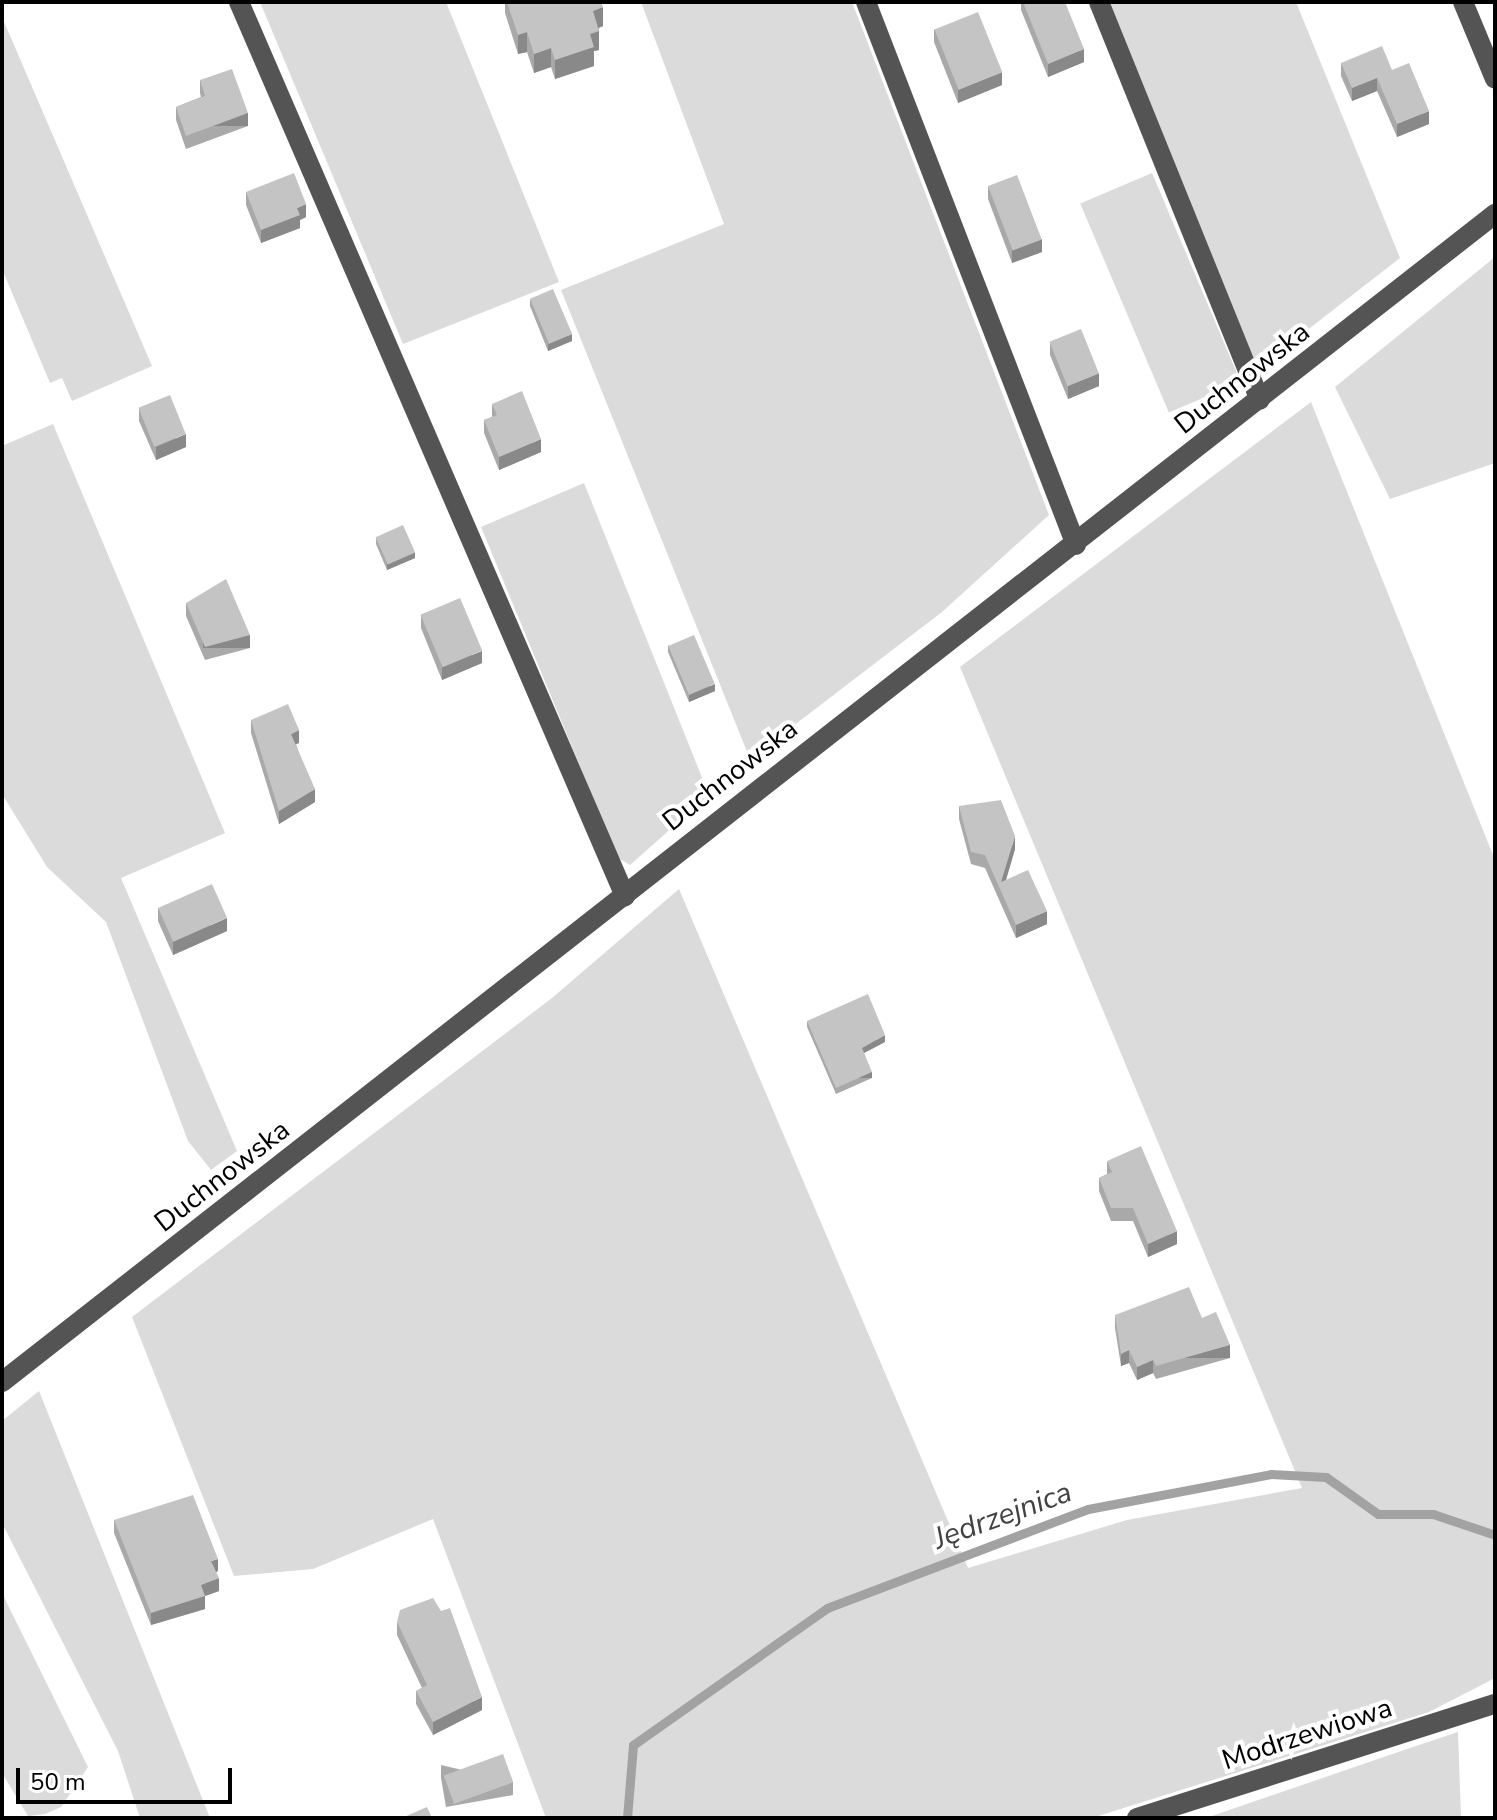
<!DOCTYPE html>
<meta charset="utf-8">
<style>
body{margin:0}
#map{position:relative;width:1497px;height:1820px;overflow:hidden;background:#fff;font-family:"Nunito Sans",sans-serif}
div>[style]{position:absolute}
.green>*{inset:0;background:#dbdbdb;transform-origin:0 0}
.stream>*{height:9px;margin:-4.5px;padding:0 4.5px;transform-origin:4.5px;border-radius:4.5px;background:#a2a2a2}
.minor>*{height:20px;margin:-10px;padding:0 10px;transform-origin:10px;border-radius:10px;background:#545454}
.wall>*{inset:0;background:#a9a9a9}
.shaded-wall>*{inset:0;background:#898989;transform-origin:0 0}
.building>*{inset:0;background:#c4c4c4;transform-origin:0 0}
span{translate:-50% -50%;white-space:nowrap;text-align:center;line-height:1.15;-webkit-text-stroke:8px #fff;paint-order:stroke}
.street-label{font-size:28px;color:#000}
.water-label{font-size:30px;color:#434343;font-style:italic}
.frame{position:absolute;inset:0;border:4px solid #000;pointer-events:none}
.scale{position:absolute;left:16px;top:1768px;width:216px;height:36px;box-sizing:border-box;border:4px solid #000;border-top:0;padding-left:10px;font-size:24px;line-height:28px;white-space:nowrap;color:#000;-webkit-text-stroke:6px #fff;paint-order:stroke}
</style>
<div id="map">
<div class="green">
<div style="clip-path:polygon(260px 2px,446px 2px,559px 282px,403px 344px)"></div>
<div style="clip-path:polygon(641px 2px,852px 2px,1049px 515px,942px 612px,750px 759px,561px 290px,724px 224px)"></div>
<div style="clip-path:polygon(1107px 2px,1296px 2px,1400px 258px,1256px 370px)"></div>
<div style="clip-path:polygon(2px 17px,152px 366px,72px 401px,62px 378px,50px 383px,2px 269px)"></div>
<div style="left:1152px;top:173px;width:227px;height:78px;rotate:67deg"></div>
<div style="clip-path:polygon(1495px 257px,1495px 463px,1390px 499px,1335px 387px)"></div>
<div style="clip-path:polygon(1311px 402px,1495px 860px,1495px 1678px,1429px 1712px,1092px 1818px,546px 1818px,433px 1519px,313px 1569px,234px 1576px,132px 1317px,552px 998px,679px 889px,968px 1568px,1127px 1520px,1302px 1488px,960px 667px)"></div>
<div style="clip-path:polygon(53px 424px,225px 833px,121px 878px,237px 1151px,211px 1170px,188px 1141px,106px 922px,47px 867px,2px 794px,2px 446px)"></div>
<div style="clip-path:polygon(584px 483px,709px 795px,630px 865px,618px 858px,481px 527px)"></div>
<div style="clip-path:polygon(39px 1391px,210px 1818px,140px 1818px,118px 1751px,2px 1523px,2px 1421px)"></div>
<div style="clip-path:polygon(2px 1593px,88px 1767px,61px 1807px,45px 1814px,28px 1816px,2px 1773px)"></div>
<div style="clip-path:polygon(1458px 1732px,1461px 1818px,1206px 1818px,1407px 1749px)"></div>
</div>
<div class="stream">
<div style="left:627px;top:1818px;width:73px;rotate:-85.3deg"></div>
<div style="left:633px;top:1745px;width:237px;rotate:-35.2deg"></div>
<div style="left:827px;top:1608px;width:279px;rotate:-20.8deg"></div>
<div style="left:1088px;top:1509px;width:186px;rotate:-10.8deg"></div>
<div style="left:1271px;top:1474px;width:55px;rotate:3.1deg"></div>
<div style="left:1326px;top:1477px;width:64px;rotate:35.4deg"></div>
<div style="left:1378px;top:1514px;width:55px"></div>
<div style="left:1433px;top:1514px;width:65px;rotate:18.7deg"></div>
</div>
<div class="minor">
<div style="left:239px;top:2px;width:974px;rotate:66.65deg"></div>
<div style="left:866px;top:2px;width:582px;rotate:68.86deg"></div>
<div style="left:1099px;top:2px;width:429px;rotate:68deg"></div>
<div style="left:1463px;top:2px;width:83px;rotate:67.4deg"></div>
<div style="left:2px;top:1382px;width:1896px;rotate:-38.04deg"></div>
<div style="left:1137px;top:1818px;width:376px;rotate:-17.7deg"></div>
</div>
<div class="wall">
<div style="clip-path:polygon(505px 2px,601px 2px,603px 26px,599px 28px,599px 50px,594px 51px,594px 66px,555px 79px,551px 67px,534px 73px,527px 52px,518px 54px,505px 13px)"></div>
<div style="clip-path:polygon(1021px 2px,1065px 2px,1084px 62px,1048px 77px,1021px 10px)"></div>
<div style="clip-path:polygon(934px 29px,1002px 85px,958px 103px,934px 42px)"></div>
<div style="clip-path:polygon(1341px 63px,1392px 70px,1429px 124px,1397px 137px,1377px 91px,1352px 101px,1341px 76px)"></div>
<div style="clip-path:polygon(200px 80px,248px 126px,186px 149px,176px 120px,176px 107px,201px 97px,200px 93px)"></div>
<div style="clip-path:polygon(988px 186px,1042px 252px,1012px 263px,988px 199px)"></div>
<div style="clip-path:polygon(246px 192px,306px 217px,300px 220px,300px 228px,261px 243px,246px 205px)"></div>
<div style="clip-path:polygon(530px 299px,572px 341px,548px 351px,530px 306px)"></div>
<div style="clip-path:polygon(1050px 342px,1099px 386px,1068px 399px,1050px 355px)"></div>
<div style="clip-path:polygon(492px 404px,541px 452px,499px 470px,484px 433px,484px 420px,492px 417px)"></div>
<div style="clip-path:polygon(139px 408px,186px 447px,156px 460px,139px 421px)"></div>
<div style="clip-path:polygon(376px 537px,415px 558px,387px 570px,376px 544px)"></div>
<div style="clip-path:polygon(186px 603px,250px 648px,205px 660px,186px 616px)"></div>
<div style="clip-path:polygon(421px 615px,482px 663px,442px 680px,421px 628px)"></div>
<div style="clip-path:polygon(668px 645px,715px 691px,689px 702px,668px 652px)"></div>
<div style="clip-path:polygon(251px 720px,299px 743px,296px 744px,315px 802px,279px 824px,251px 733px)"></div>
<div style="clip-path:polygon(959px 806px,1015px 849px,1006px 880px,1047px 924px,1016px 938px,985px 868px,971px 864px,959px 819px)"></div>
<div style="clip-path:polygon(158px 908px,227px 931px,173px 955px,158px 921px)"></div>
<div style="clip-path:polygon(807px 1021px,885px 1042px,864px 1053px,872px 1078px,836px 1094px,807px 1027px)"></div>
<div style="clip-path:polygon(1107px 1161px,1177px 1244px,1148px 1257px,1133px 1221px,1111px 1221px,1099px 1191px,1099px 1178px,1107px 1174px)"></div>
<div style="clip-path:polygon(1115px 1315px,1202px 1318px,1230px 1358px,1156px 1379px,1153px 1373px,1137px 1380px,1129px 1363px,1121px 1366px,1115px 1328px)"></div>
<div style="clip-path:polygon(114px 1520px,218px 1571px,216px 1572px,219px 1591px,205px 1596px,205px 1609px,151px 1625px,114px 1533px)"></div>
<div style="clip-path:polygon(397px 1622px,482px 1710px,433px 1735px,416px 1704px,416px 1691px,422px 1688px,397px 1635px)"></div>
<div style="clip-path:polygon(441px 1765px,513px 1782px,513px 1795px,446px 1807px,441px 1778px)"></div>
</div>
<div class="shaded-wall">
<div style="clip-path:polygon(603px 7px,603px 26px,593px 30px,593px 11px)"></div>
<div style="clip-path:polygon(599px 31px,599px 50px,594px 51px,594px 66px,555px 79px,555px 60px,590px 34px)"></div>
<div style="clip-path:polygon(527px 32px,527px 52px,518px 54px,518px 35px)"></div>
<div style="clip-path:polygon(551px 48px,551px 67px,534px 73px,534px 54px)"></div>
<div style="clip-path:polygon(1084px 49px,1084px 62px,1048px 77px,1048px 64px)"></div>
<div style="clip-path:polygon(1002px 72px,1002px 85px,958px 103px,958px 90px)"></div>
<div style="clip-path:polygon(1377px 78px,1377px 91px,1352px 101px,1352px 88px)"></div>
<div style="clip-path:polygon(1429px 111px,1429px 124px,1397px 137px,1397px 124px)"></div>
<div style="left:248px;top:113px;width:13px;height:66px;rotate:90deg"></div>
<div style="clip-path:polygon(306px 204px,306px 217px,300px 220px,300px 228px,261px 243px,261px 230px,297px 208px)"></div>
<div style="clip-path:polygon(1042px 239px,1042px 252px,1012px 263px,1012px 250px)"></div>
<div style="clip-path:polygon(572px 334px,572px 341px,548px 351px,548px 344px)"></div>
<div style="clip-path:polygon(1099px 373px,1099px 386px,1068px 399px,1068px 386px)"></div>
<div style="clip-path:polygon(186px 434px,186px 447px,156px 460px,156px 447px)"></div>
<div style="clip-path:polygon(541px 439px,541px 452px,499px 470px,499px 457px)"></div>
<div style="clip-path:polygon(415px 552px,415px 558px,387px 570px,387px 564px)"></div>
<div style="left:250px;top:635px;width:13px;height:47px;rotate:90deg"></div>
<div style="clip-path:polygon(482px 651px,482px 663px,442px 680px,442px 667px)"></div>
<div style="clip-path:polygon(715px 684px,715px 691px,689px 702px,689px 695px)"></div>
<div style="clip-path:polygon(299px 730px,299px 743px,291px 746px,291px 734px)"></div>
<div style="clip-path:polygon(315px 789px,315px 802px,279px 824px,279px 811px)"></div>
<div style="clip-path:polygon(1015px 836px,1015px 849px,1002px 893px,1001px 882px)"></div>
<div style="clip-path:polygon(1047px 911px,1047px 924px,1016px 938px,1016px 925px)"></div>
<div style="clip-path:polygon(227px 918px,227px 931px,173px 955px,173px 942px)"></div>
<div style="clip-path:polygon(885px 1035px,885px 1042px,862px 1054px,862px 1048px)"></div>
<div style="left:872px;top:1072px;width:6px;height:39px;rotate:90deg"></div>
<div style="clip-path:polygon(1177px 1231px,1177px 1244px,1148px 1257px,1148px 1244px)"></div>
<div style="left:1230px;top:1345px;width:13px;height:77px;rotate:90deg"></div>
<div style="clip-path:polygon(1129px 1350px,1129px 1363px,1121px 1366px,1121px 1354px)"></div>
<div style="clip-path:polygon(1153px 1360px,1153px 1373px,1137px 1380px,1137px 1367px)"></div>
<div style="clip-path:polygon(218px 1559px,218px 1571px,211px 1574px,211px 1561px)"></div>
<div style="clip-path:polygon(219px 1578px,219px 1591px,205px 1596px,205px 1609px,151px 1625px,151px 1613px,201px 1585px)"></div>
<div style="clip-path:polygon(482px 1697px,482px 1710px,433px 1735px,433px 1722px)"></div>
</div>
<div class="building">
<div style="clip-path:polygon(507px 2px,601px 2px,603px 7px,593px 11px,599px 31px,590px 34px,594px 47px,555px 60px,551px 48px,534px 54px,527px 32px,518px 35px)"></div>
<div style="clip-path:polygon(1023px 2px,1065px 2px,1084px 49px,1048px 64px)"></div>
<div style="left:978px;top:12px;width:65px;height:47px;rotate:68deg"></div>
<div style="clip-path:polygon(1382px 46px,1392px 70px,1409px 63px,1429px 111px,1397px 124px,1377px 78px,1352px 88px,1341px 63px)"></div>
<div style="clip-path:polygon(232px 69px,248px 113px,186px 136px,176px 107px,205px 96px,200px 80px)"></div>
<div style="clip-path:polygon(294px 173px,306px 204px,297px 208px,300px 215px,261px 230px,246px 192px)"></div>
<div style="left:1017px;top:175px;width:69px;height:31px;rotate:69deg"></div>
<div style="left:553px;top:289px;width:49px;height:25px;rotate:67deg"></div>
<div style="left:1081px;top:329px;width:48px;height:34px;rotate:68deg"></div>
<div style="clip-path:polygon(522px 391px,541px 439px,499px 457px,484px 420px,497px 415px,492px 404px)"></div>
<div style="left:170px;top:395px;width:42px;height:34px;rotate:68deg"></div>
<div style="left:403px;top:525px;width:30px;height:30px;rotate:66deg"></div>
<div style="clip-path:polygon(226px 579px,250px 635px,205px 647px,186px 603px)"></div>
<div style="left:460px;top:598px;width:57px;height:43px;rotate:67deg"></div>
<div style="left:694px;top:635px;width:53px;height:28px;rotate:67deg"></div>
<div style="clip-path:polygon(288px 704px,299px 730px,291px 734px,315px 789px,279px 811px,251px 720px)"></div>
<div style="clip-path:polygon(1001px 800px,1015px 836px,1001px 882px,1028px 870px,1047px 911px,1016px 925px,985px 855px,971px 852px,959px 806px)"></div>
<div style="left:212px;top:884px;width:37px;height:59px;rotate:66deg"></div>
<div style="clip-path:polygon(868px 994px,885px 1035px,862px 1048px,872px 1072px,836px 1088px,807px 1021px)"></div>
<div style="clip-path:polygon(1141px 1146px,1177px 1231px,1148px 1244px,1133px 1208px,1111px 1208px,1099px 1178px,1112px 1172px,1107px 1161px)"></div>
<div style="clip-path:polygon(1189px 1287px,1202px 1318px,1216px 1312px,1230px 1345px,1156px 1366px,1153px 1360px,1137px 1367px,1129px 1350px,1121px 1354px,1115px 1315px)"></div>
<div style="clip-path:polygon(193px 1495px,218px 1559px,211px 1561px,219px 1578px,201px 1585px,205px 1596px,151px 1613px,114px 1520px)"></div>
<div style="clip-path:polygon(433px 1598px,441px 1611px,450px 1608px,482px 1697px,433px 1722px,416px 1691px,427px 1685px,397px 1622px,400px 1610px)"></div>
<div style="left:503px;top:1754px;width:30px;height:63px;rotate:70deg"></div>
<div style="clip-path:polygon(427px 1807px,432px 1818px,402px 1818px)"></div>
</div>
<div class="street-label">
<span style="left:1242px;top:378px;rotate:-38deg">Duchnowska</span>
<span style="left:730px;top:775px;rotate:-38deg">Duchnowska</span>
<span style="left:222px;top:1176px;rotate:-38deg">Duchnowska</span>
<span style="left:1307px;top:1734px;rotate:-18deg">Modrzewiowa</span>
</div>
<div class="water-label">
<span style="left:1003px;top:1516px;rotate:-20deg">Jędrzejnica</span>
</div>
<div class="frame"></div>
<div class="scale">50 m</div>
</div>
